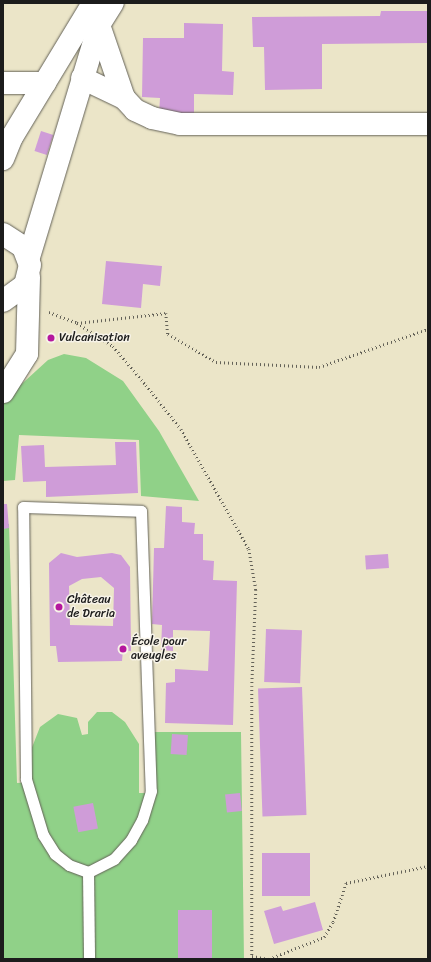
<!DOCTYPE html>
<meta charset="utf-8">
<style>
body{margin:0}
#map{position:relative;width:431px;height:962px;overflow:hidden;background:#ebe5c8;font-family:Sriracha,sans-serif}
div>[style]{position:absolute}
.green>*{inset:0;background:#90d188}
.building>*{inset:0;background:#cf9cd8;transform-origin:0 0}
.path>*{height:2.5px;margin-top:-1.25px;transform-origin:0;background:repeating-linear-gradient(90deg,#646258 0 1px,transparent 0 4px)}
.roads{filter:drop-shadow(0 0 1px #646258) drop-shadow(0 0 1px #646258)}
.lane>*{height:11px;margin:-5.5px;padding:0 5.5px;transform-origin:5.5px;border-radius:5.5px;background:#fff}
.street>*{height:22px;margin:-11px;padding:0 11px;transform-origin:11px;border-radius:11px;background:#fff}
.secondary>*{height:22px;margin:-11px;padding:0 11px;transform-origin:11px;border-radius:11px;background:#fff}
.dots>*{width:11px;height:11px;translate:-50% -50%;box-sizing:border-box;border:2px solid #f7f3e8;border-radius:50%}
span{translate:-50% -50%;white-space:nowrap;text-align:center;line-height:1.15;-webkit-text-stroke:3px #f7f3e8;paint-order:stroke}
.poi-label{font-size:12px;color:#1c1c1c}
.left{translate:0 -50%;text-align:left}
.frame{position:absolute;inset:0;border:4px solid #1c1c1c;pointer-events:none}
</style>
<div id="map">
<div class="green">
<div style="clip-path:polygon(64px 354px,86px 358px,123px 381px,159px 431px,199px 501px,141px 496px,139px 440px,19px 435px,15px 480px,3px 481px,3px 401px,48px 360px)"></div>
<div style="clip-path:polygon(3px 523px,9px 524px,17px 783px,32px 782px,29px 755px,40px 727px,58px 714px,77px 718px,82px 735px,88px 734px,88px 722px,97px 712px,112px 712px,125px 722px,139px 744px,139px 793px,153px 793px,154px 732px,241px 732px,244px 959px,3px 959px)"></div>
</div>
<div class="building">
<div style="clip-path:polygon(381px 11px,428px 11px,428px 43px,322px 44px,322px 89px,265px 90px,264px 47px,253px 47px,252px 17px,380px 16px)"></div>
<div style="clip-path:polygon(184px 23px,223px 24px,222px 71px,234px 72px,233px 95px,194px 94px,194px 116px,159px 115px,160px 98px,142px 97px,143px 38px,184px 38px)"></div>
<div style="left:41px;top:131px;width:13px;height:21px;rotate:18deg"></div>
<div style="clip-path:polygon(106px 261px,162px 266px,160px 286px,143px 284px,141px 308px,102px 304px)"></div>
<div style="clip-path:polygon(115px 442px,136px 442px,138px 493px,46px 497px,46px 481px,23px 482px,21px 446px,44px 445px,45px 467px,116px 465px)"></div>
<div style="clip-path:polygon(3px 504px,7px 504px,9px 528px,3px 529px)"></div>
<div style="clip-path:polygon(166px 506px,182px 507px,182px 522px,195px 523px,194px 534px,203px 534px,203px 560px,214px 561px,213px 580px,237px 581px,233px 725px,165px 723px,166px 683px,175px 682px,175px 669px,208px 671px,210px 631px,173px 630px,173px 651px,161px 650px,162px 625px,152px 624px,154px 548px,164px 548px)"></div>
<div style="clip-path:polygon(evenodd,61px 553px,77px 557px,112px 553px,121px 555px,130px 567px,131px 651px,123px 650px,122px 661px,58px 662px,56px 646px,50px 646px,49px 563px,61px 553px,101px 577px,114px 588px,113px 626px,70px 625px,69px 586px,82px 579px,101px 577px)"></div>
<div style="left:388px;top:554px;width:14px;height:23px;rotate:86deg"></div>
<div style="left:266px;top:629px;width:36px;height:53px;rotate:2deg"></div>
<div style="left:302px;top:687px;width:128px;height:44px;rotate:88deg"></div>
<div style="left:172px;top:734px;width:16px;height:20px;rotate:4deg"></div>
<div style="left:240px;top:793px;width:18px;height:15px;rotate:84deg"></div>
<div style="left:93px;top:803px;width:26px;height:20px;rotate:79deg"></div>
<div style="left:262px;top:853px;width:48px;height:43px"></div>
<div style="clip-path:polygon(315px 902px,323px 930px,274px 944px,264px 911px,281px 906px,283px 911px)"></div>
<div style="left:178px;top:910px;width:34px;height:49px"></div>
</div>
<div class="path">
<div style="left:49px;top:312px;width:30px;rotate:21deg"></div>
<div style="left:77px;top:323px;width:43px;rotate:32.6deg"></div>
<div style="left:113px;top:346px;width:51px;rotate:49.8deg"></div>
<div style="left:146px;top:385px;width:56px;rotate:51.5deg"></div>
<div style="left:181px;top:429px;width:138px;rotate:60.5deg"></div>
<div style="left:249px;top:549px;width:42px;rotate:80.3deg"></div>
<div style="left:256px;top:590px;width:96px;rotate:92.4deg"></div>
<div style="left:252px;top:686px;width:273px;rotate:90deg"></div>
<div style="left:77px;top:323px;width:90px;rotate:-6.4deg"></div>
<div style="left:166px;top:313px;width:21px;rotate:85deg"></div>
<div style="left:168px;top:334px;width:56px;rotate:30.3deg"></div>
<div style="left:216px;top:362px;width:103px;rotate:2.8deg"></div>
<div style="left:319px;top:367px;width:115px;rotate:-19.2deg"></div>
<div style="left:252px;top:956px;width:16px;rotate:11deg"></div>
<div style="left:269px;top:959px;width:59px;rotate:-21.8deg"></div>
<div style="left:324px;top:937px;width:17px;rotate:-59deg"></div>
<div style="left:333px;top:922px;width:41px;rotate:-71.6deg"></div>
<div style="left:346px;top:883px;width:84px;rotate:-11.7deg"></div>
</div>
<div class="roads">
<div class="lane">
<div style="left:23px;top:507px;width:118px;rotate:1.9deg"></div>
<div style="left:141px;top:511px;width:280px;rotate:88deg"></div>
<div style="left:151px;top:791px;width:30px;rotate:107deg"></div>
<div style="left:142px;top:820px;width:23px;rotate:119deg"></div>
<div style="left:131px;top:840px;width:25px;rotate:132deg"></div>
<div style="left:114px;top:859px;width:29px;rotate:153deg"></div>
<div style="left:88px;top:872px;width:20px;rotate:-160deg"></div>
<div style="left:69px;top:865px;width:18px;rotate:-142deg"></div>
<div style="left:55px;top:854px;width:22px;rotate:-122deg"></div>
<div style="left:43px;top:835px;width:59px;rotate:-106.9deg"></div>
<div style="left:26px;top:779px;width:272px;rotate:-90.6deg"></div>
<div style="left:88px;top:872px;width:87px;rotate:89.3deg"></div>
</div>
<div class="street">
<div style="left:82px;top:78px;width:47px;rotate:25.5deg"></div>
<div style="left:124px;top:98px;width:77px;rotate:-108.9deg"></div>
<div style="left:3px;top:83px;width:42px"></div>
<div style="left:124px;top:98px;width:16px;rotate:47deg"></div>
<div style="left:135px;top:110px;width:19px;rotate:25deg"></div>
<div style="left:152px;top:118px;width:29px;rotate:12deg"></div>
<div style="left:180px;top:124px;width:248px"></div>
</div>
<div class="secondary">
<div style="left:3px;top:159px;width:24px;rotate:-68deg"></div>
<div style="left:12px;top:137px;width:157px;rotate:-58.8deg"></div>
<div style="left:3px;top:234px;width:24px;rotate:33deg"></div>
<div style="left:23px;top:247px;width:19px;rotate:69deg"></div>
<div style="left:30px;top:265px;width:21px;rotate:104deg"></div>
<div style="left:25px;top:285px;width:27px;rotate:144deg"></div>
<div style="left:29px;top:257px;width:242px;rotate:-73.2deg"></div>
<div style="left:99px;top:25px;width:26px;rotate:-58deg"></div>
<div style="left:3px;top:392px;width:45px;rotate:-57.7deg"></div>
<div style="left:27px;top:354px;width:77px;rotate:-88.5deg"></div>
</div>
</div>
<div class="dots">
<div style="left:51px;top:338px;background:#b5179e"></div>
<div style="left:59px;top:607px;background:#b5179e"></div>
<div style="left:123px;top:649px;background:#b5179e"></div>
</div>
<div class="poi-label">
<span class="left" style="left:59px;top:338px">Vulcanisation</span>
<span class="left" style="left:67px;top:607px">Château<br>de Draria</span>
<span class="left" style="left:131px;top:649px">École pour<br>aveugles</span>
</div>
<div class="frame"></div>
</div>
